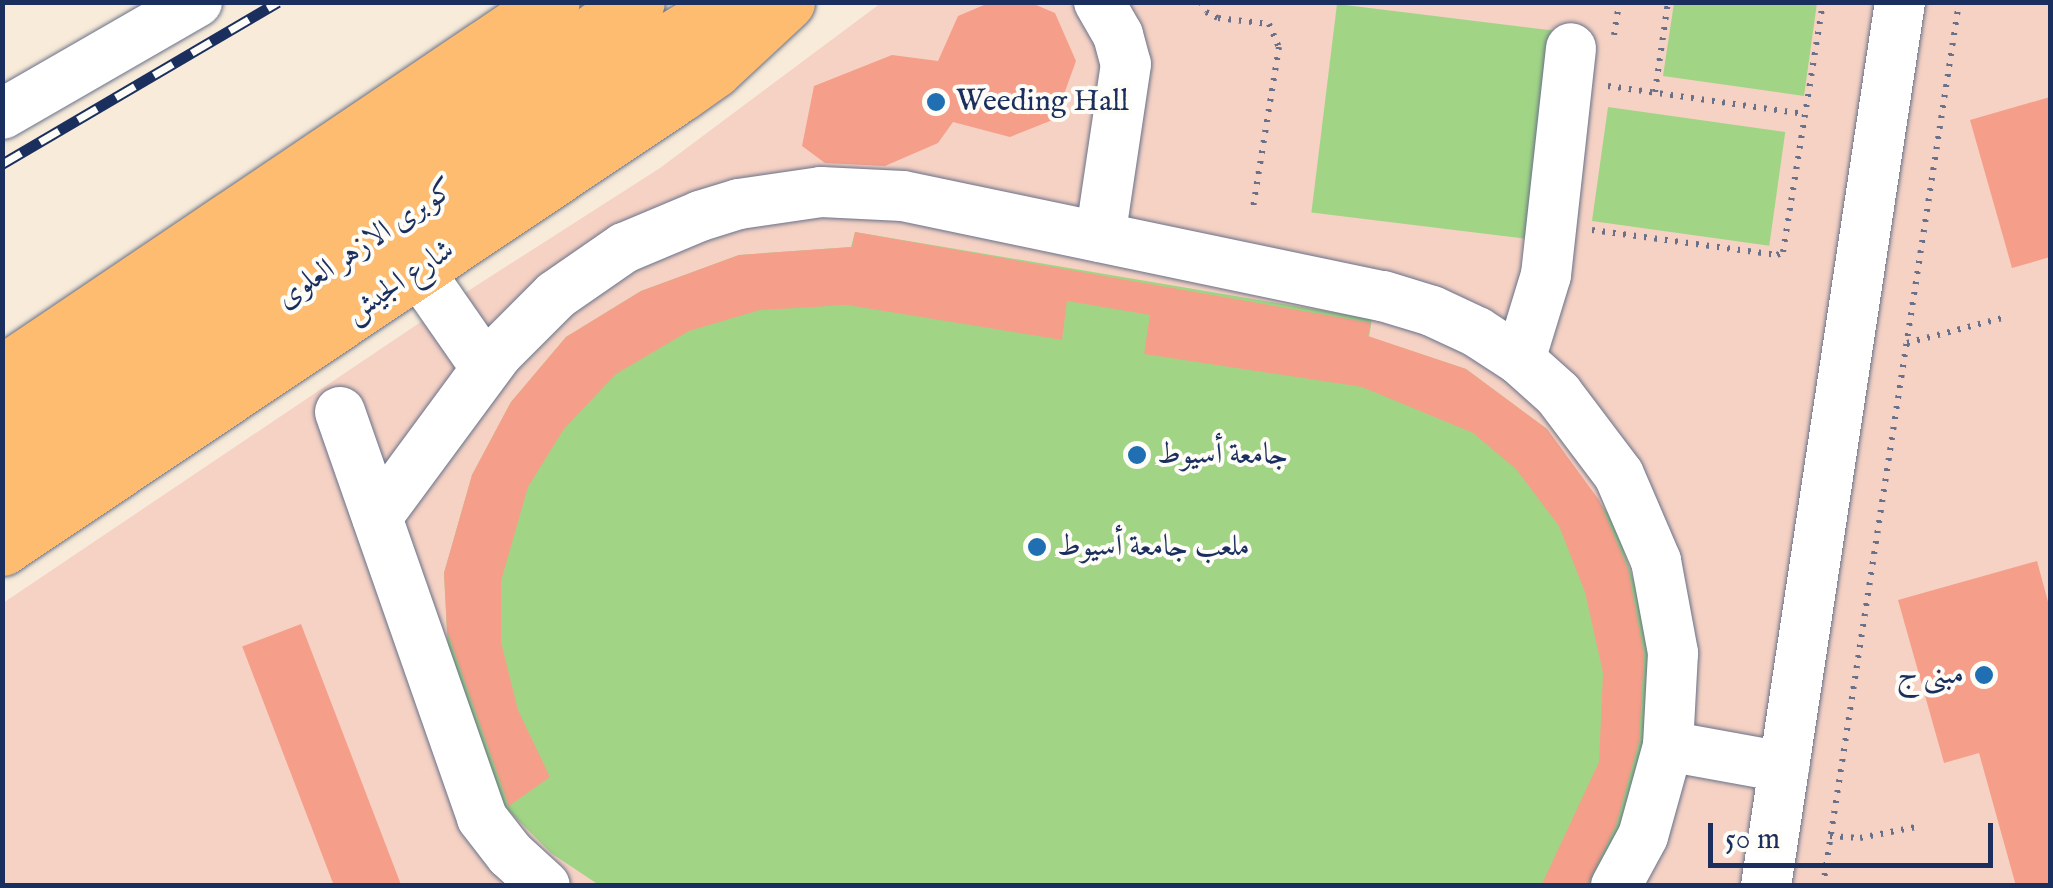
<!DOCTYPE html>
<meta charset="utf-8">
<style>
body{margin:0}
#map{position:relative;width:2053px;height:888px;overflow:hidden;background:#f8ebd9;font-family:"IM FELL English",Amiri,serif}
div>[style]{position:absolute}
.built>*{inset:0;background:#f6d2c4}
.green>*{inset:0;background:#a1d585;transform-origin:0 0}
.building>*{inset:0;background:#f59f8b;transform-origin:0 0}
.path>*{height:6px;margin-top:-3px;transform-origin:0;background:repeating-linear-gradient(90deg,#687189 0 2.5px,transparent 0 10.5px)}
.roads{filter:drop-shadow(0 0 2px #687189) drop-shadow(0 0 2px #687189)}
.minor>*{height:50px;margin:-25px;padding:0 25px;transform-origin:25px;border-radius:25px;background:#fff}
.major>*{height:55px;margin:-27.5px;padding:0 27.5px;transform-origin:27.5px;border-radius:27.5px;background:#fdbc6f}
.rail>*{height:11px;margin-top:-5.5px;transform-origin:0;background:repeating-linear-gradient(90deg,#fdfcf7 0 22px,#1b2f5e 0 44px);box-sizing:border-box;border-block:2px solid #1b2f5e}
.dots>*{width:28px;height:28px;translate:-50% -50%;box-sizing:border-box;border:5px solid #fdfcf7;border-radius:50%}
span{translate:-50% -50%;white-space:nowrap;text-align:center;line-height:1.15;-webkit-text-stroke:8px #fdfcf7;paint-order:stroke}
.poi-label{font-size:30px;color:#1b2f5e}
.left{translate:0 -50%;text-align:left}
.right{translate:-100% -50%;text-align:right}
.street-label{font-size:30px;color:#1b2f5e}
.frame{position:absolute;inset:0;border:5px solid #1b2f5e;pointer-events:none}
.scale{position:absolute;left:1708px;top:823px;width:285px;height:45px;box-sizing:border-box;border:5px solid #1b2f5e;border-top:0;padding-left:12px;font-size:30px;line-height:35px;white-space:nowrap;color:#1b2f5e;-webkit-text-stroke:8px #fdfcf7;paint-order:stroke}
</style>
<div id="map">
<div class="built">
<div style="clip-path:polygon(881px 3px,2050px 3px,2050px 885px,3px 886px,3px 603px,443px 307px,660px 168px)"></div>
</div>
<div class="green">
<div style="clip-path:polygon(1674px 3px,1817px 3px,1804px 96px,1663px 76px)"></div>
<div style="left:1337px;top:4px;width:224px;height:210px;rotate:7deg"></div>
<div style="left:1608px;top:107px;width:179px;height:115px;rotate:8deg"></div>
<div style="clip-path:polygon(855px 232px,1372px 319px,1369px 337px,1466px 369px,1547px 429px,1614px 522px,1650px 630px,1657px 735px,1602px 885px,599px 885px,551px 853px,506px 808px,473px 742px,449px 671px,444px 573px,472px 475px,511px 402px,566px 337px,641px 291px,739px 255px,851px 247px)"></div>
</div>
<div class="building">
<div style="clip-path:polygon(991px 2px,1029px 2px,1055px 13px,1076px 61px,1055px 119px,1010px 137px,953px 122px,938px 143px,885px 166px,825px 163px,802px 146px,814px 86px,892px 55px,938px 61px,958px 16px)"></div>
<div style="clip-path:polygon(2050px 97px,2050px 257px,2012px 268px,1970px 120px)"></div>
<div style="clip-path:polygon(855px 232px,1371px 323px,1368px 336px,1466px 369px,1547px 429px,1599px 500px,1628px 569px,1644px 655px,1639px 741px,1616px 825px,1587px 886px,1541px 886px,1599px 762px,1603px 673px,1585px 592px,1559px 526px,1516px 469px,1473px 433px,1362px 387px,1144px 354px,1150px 315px,1067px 301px,1062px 340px,847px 305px,760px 310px,689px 331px,616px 374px,564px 429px,528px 487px,501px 581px,501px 642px,518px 710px,550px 777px,509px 806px,447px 631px,444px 573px,472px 475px,511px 402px,566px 337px,641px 291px,739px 255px,852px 247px)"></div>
<div style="clip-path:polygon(2037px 561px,2050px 609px,2050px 886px,2016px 886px,1979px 753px,1944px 763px,1898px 600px)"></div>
<div style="left:301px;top:624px;width:280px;height:63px;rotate:69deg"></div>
</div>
<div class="path">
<div style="left:1201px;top:2px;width:11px;rotate:63deg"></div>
<div style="left:1206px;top:12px;width:13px;rotate:27deg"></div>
<div style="left:1218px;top:18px;width:51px;rotate:6.7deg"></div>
<div style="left:1269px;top:24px;width:25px;rotate:67deg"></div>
<div style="left:1279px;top:47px;width:163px;rotate:99.2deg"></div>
<div style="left:1614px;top:35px;width:33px;rotate:-81deg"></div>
<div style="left:1608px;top:86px;width:199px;rotate:8.1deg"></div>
<div style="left:1655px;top:92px;width:91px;rotate:-81.8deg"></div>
<div style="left:1592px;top:230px;width:187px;rotate:7.7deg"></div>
<div style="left:1777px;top:255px;width:7px;rotate:-27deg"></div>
<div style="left:1783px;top:252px;width:253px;rotate:-80.9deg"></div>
<div style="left:1907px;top:343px;width:102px;rotate:-14.7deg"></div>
<div style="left:1830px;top:836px;width:30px;rotate:4deg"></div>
<div style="left:1860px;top:838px;width:62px;rotate:-11.1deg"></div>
<div style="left:1823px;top:886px;width:894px;rotate:-81.25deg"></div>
</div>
<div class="roads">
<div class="minor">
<div style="left:1099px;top:2px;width:38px;rotate:60deg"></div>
<div style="left:1118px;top:35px;width:30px;rotate:75deg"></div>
<div style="left:1126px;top:64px;width:175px;rotate:98.5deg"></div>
<div style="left:2px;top:114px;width:225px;rotate:-29.9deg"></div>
<div style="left:418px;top:270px;width:119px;rotate:55.2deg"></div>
<div style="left:1520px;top:360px;width:89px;rotate:-73deg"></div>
<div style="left:1546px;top:275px;width:228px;rotate:-83.7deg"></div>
<div style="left:340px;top:412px;width:430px;rotate:70.7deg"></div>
<div style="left:482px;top:818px;width:46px;rotate:52.1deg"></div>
<div style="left:510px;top:854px;width:47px;rotate:42.4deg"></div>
<div style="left:377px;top:517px;width:204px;rotate:-53.6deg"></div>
<div style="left:498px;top:353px;width:82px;rotate:-45deg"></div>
<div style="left:556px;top:295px;width:83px;rotate:-34.7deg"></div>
<div style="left:624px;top:248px;width:82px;rotate:-22.8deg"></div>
<div style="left:700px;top:216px;width:41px;rotate:-17.1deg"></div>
<div style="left:739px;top:204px;width:83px;rotate:-8.3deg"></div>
<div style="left:821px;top:192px;width:82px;rotate:2.8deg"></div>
<div style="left:903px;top:196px;width:490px;rotate:11.8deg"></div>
<div style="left:1383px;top:296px;width:51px;rotate:17deg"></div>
<div style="left:1432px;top:311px;width:50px;rotate:25deg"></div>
<div style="left:1477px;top:332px;width:51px;rotate:33.1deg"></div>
<div style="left:1520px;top:360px;width:51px;rotate:41.8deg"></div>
<div style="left:1558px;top:394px;width:101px;rotate:53deg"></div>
<div style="left:1619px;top:475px;width:94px;rotate:66.7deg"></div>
<div style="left:1656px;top:561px;width:94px;rotate:79.5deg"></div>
<div style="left:1673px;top:653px;width:93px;rotate:93.1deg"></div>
<div style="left:1668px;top:746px;width:93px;rotate:105.5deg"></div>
<div style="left:1643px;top:836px;width:57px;rotate:118.4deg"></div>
<div style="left:1668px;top:746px;width:118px;rotate:10.3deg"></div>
<div style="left:1766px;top:886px;width:894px;rotate:-81.38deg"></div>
</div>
<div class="major">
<div style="left:2px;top:373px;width:663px;rotate:-34deg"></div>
<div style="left:2px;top:431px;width:766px;rotate:-34.04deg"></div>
<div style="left:2px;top:489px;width:785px;rotate:-33.99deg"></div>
<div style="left:653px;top:50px;width:93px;rotate:-31deg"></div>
<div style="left:2px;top:548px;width:816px;rotate:-33.81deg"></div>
<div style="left:680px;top:94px;width:42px;rotate:-35.2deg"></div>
<div style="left:714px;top:70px;width:100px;rotate:-43deg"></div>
</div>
</div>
<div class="rail">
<div style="left:2px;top:164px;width:320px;rotate:-30.4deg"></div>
</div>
<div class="dots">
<div style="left:936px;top:102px;background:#1f6fb2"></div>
<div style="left:1137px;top:455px;background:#1f6fb2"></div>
<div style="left:1037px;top:547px;background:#1f6fb2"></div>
<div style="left:1984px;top:675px;background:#1f6fb2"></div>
</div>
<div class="poi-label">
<span class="left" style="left:956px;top:102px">Weeding Hall</span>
<span class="left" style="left:1157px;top:455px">جامعة أسيوط</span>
<span class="left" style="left:1057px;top:547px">ملعب جامعة أسيوط</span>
<span class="right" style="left:1964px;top:675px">مبنى ج</span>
</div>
<div class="street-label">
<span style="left:366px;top:244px;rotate:-34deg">كوبرى الازهر العلوى</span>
<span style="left:400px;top:282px;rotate:-34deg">شارع الجيش</span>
</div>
<div class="frame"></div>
<div class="scale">50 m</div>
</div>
